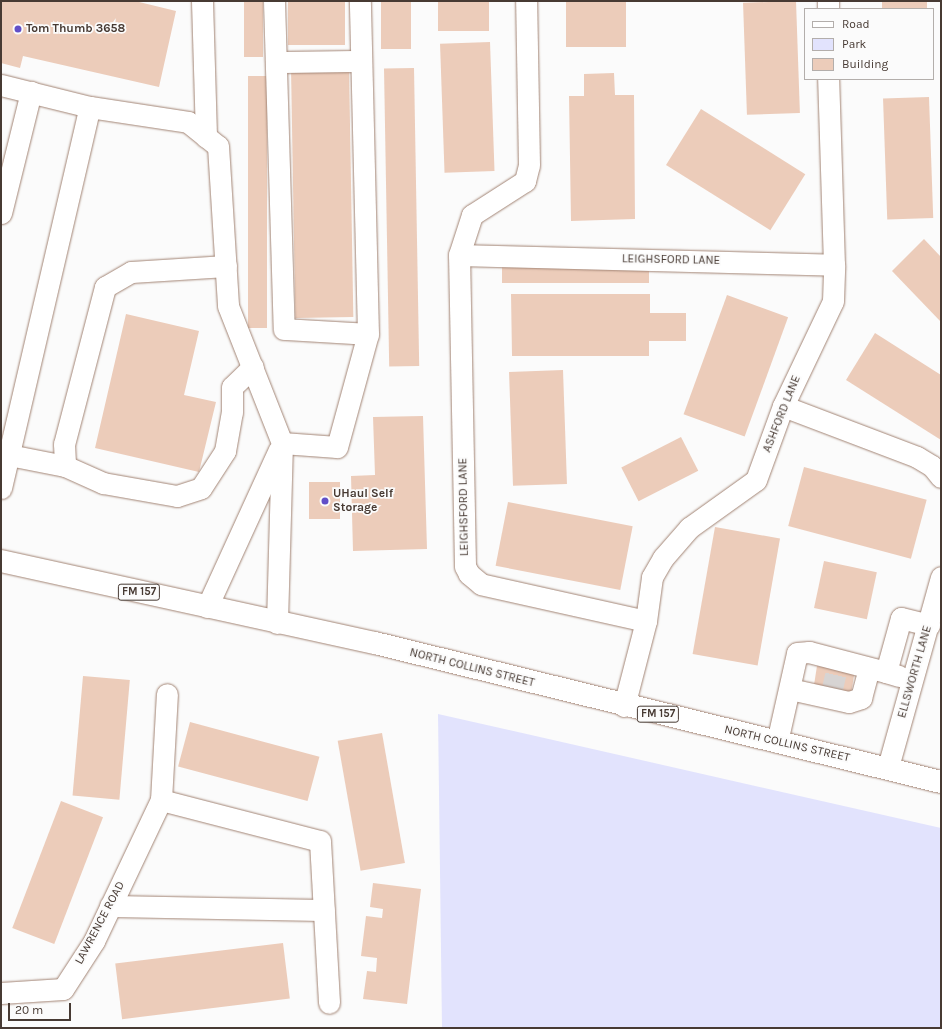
<!DOCTYPE html>
<style>
body{margin:0}
#map{position:relative;width:942px;height:1029px;overflow:hidden;background:#fbfbfb;font-family:Karla,sans-serif}
div>[style]{position:absolute}
.green>*{inset:0;background:#e2e3fd}
.building>*{inset:0;background:#ecccba;transform-origin:0 0}
.minor-tunnel>*{height:21px;margin-top:-10.5px;transform-origin:0;background:repeating-linear-gradient(90deg,#d7d4d3 0 21px,transparent 0 31px)}
.roads{filter:drop-shadow(0 0 1px #a28474) drop-shadow(0 0 1px #a28474)}
.minor>*{height:21px;margin:-10.5px;padding:0 10.5px;transform-origin:10.5px;border-radius:10.5px;background:#fff}
.major>*{height:22px;margin:-11px;padding:0 11px;transform-origin:11px;border-radius:11px;background:#fff}
.dots>*{width:11px;height:11px;translate:-50% -50%;box-sizing:border-box;border:2px solid #fbfbfb;border-radius:50%}
span{translate:-50% -50%;white-space:nowrap;text-align:center;line-height:1.15;-webkit-text-stroke:3.5px #fbfbfb;paint-order:stroke}
.shield-label span{padding:1px 3px;background:#fbfbfb;border:1px solid;border-radius:3px;-webkit-text-stroke-width:0}
.shield-label{font-size:11px;color:#473a33;font-weight:700}
.poi-label{font-size:12px;color:#473a33;font-weight:700}
.left{translate:0 -50%;text-align:left}
.street-label{font-size:12px;color:#473a33}
.frame{position:absolute;inset:0;border:2px solid #473a33;pointer-events:none}
.legend{position:absolute;left:804px;top:8px;width:130px;height:72px;box-sizing:border-box;background:#fbfbfb;border:1px solid #b3aeab;margin:0;padding:5px 7px;list-style:none;font-size:12px;color:#473a33}
.legend li{display:flex;align-items:center;gap:8px;height:20px}
.legend b{width:20px;border:1px solid #b3aeab}
.scale{position:absolute;left:8px;top:1003px;width:63px;height:18px;box-sizing:border-box;border:2px solid #473a33;border-top:0;padding-left:5px;font-size:12px;line-height:14px;white-space:nowrap;color:#473a33;-webkit-text-stroke:3px #fbfbfb;paint-order:stroke}
</style>
<div id="map">
<div class="green">
<div style="clip-path:polygon(438px 714px,941px 828px,941px 1028px,442px 1028px)"></div>
</div>
<div class="building">
<div style="clip-path:polygon(1px 1px,135px 1px,176px 11px,159px 87px,23px 56px,20px 68px,1px 63px)"></div>
<div style="left:244px;top:1px;width:19px;height:56px"></div>
<div style="left:288px;top:1px;width:57px;height:44px"></div>
<div style="left:381px;top:1px;width:30px;height:48px"></div>
<div style="left:438px;top:1px;width:51px;height:30px"></div>
<div style="left:566px;top:1px;width:60px;height:46px"></div>
<div style="left:796px;top:1px;width:112px;height:53px;rotate:88deg"></div>
<div style="left:882px;top:1px;width:45px;height:8px"></div>
<div style="left:490px;top:42px;width:129px;height:50px;rotate:88deg"></div>
<div style="left:349px;top:68px;width:249px;height:58px;rotate:89deg"></div>
<div style="left:414px;top:68px;width:298px;height:30px;rotate:89deg"></div>
<div style="clip-path:polygon(614px 73px,615px 95px,634px 95px,635px 219px,571px 221px,569px 96px,584px 96px,584px 74px)"></div>
<div style="left:248px;top:76px;width:19px;height:252px"></div>
<div style="left:929px;top:97px;width:121px;height:46px;rotate:88deg"></div>
<div style="left:701px;top:109px;width:123px;height:66px;rotate:32deg"></div>
<div style="clip-path:polygon(924px 239px,941px 257px,941px 322px,892px 271px)"></div>
<div style="left:502px;top:267px;width:147px;height:16px"></div>
<div style="clip-path:polygon(511px 294px,650px 294px,650px 313px,686px 313px,686px 341px,649px 341px,649px 356px,512px 356px)"></div>
<div style="left:727px;top:295px;width:65px;height:127px;rotate:20deg"></div>
<div style="clip-path:polygon(126px 314px,199px 331px,184px 395px,216px 402px,199px 472px,95px 448px)"></div>
<div style="clip-path:polygon(875px 333px,941px 375px,941px 440px,846px 380px)"></div>
<div style="left:563px;top:370px;width:114px;height:54px;rotate:88deg"></div>
<div style="clip-path:polygon(423px 416px,427px 549px,353px 551px,351px 476px,375px 475px,373px 417px)"></div>
<div style="left:681px;top:437px;width:38px;height:67px;rotate:63deg"></div>
<div style="left:804px;top:467px;width:127px;height:61px;rotate:15deg"></div>
<div style="left:309px;top:482px;width:31px;height:37px"></div>
<div style="left:508px;top:502px;width:127px;height:65px;rotate:11deg"></div>
<div style="left:715px;top:527px;width:66px;height:129px;rotate:10deg"></div>
<div style="left:824px;top:561px;width:54px;height:48px;rotate:12deg"></div>
<div style="left:817px;top:666px;width:38px;height:26px;rotate:9deg"></div>
<div style="left:83px;top:676px;width:47px;height:120px;rotate:5deg"></div>
<div style="left:190px;top:722px;width:134px;height:46px;rotate:15deg"></div>
<div style="left:382px;top:733px;width:132px;height:45px;rotate:80deg"></div>
<div style="left:61px;top:801px;width:45px;height:136px;rotate:21deg"></div>
<div style="clip-path:polygon(373px 883px,421px 889px,407px 1004px,363px 999px,367px 971px,376px 972px,377px 958px,361px 956px,366px 916px,382px 918px,383px 909px,370px 907px)"></div>
<div style="left:283px;top:943px;width:56px;height:169px;rotate:83deg"></div>
</div>
<div class="minor-tunnel">
<div style="left:831px;top:695px;width:27px;rotate:-77deg"></div>
</div>
<div class="roads">
<div class="minor">
<div style="left:202px;top:1px;width:136px;rotate:88.3deg"></div>
<div style="left:274px;top:1px;width:328px;rotate:88.3deg"></div>
<div style="left:284px;top:329px;width:84px;rotate:3.4deg"></div>
<div style="left:368px;top:334px;width:333px;rotate:-91.4deg"></div>
<div style="left:828px;top:9px;width:8px;rotate:-90deg"></div>
<div style="left:276px;top:62px;width:85px;rotate:-0.7deg"></div>
<div style="left:1px;top:85px;width:92px;rotate:13.9deg"></div>
<div style="left:90px;top:107px;width:99px;rotate:8.7deg"></div>
<div style="left:188px;top:122px;width:38px;rotate:39deg"></div>
<div style="left:218px;top:146px;width:160px;rotate:86.4deg"></div>
<div style="left:228px;top:306px;width:147px;rotate:68.5deg"></div>
<div style="left:282px;top:443px;width:180px;rotate:91.6deg"></div>
<div style="left:1px;top:213px;width:125px;rotate:-76.1deg"></div>
<div style="left:459px;top:255px;width:42px;rotate:-72deg"></div>
<div style="left:472px;top:215px;width:63px;rotate:-32.7deg"></div>
<div style="left:525px;top:181px;width:16px;rotate:-76deg"></div>
<div style="left:529px;top:165px;width:164px;rotate:-91deg"></div>
<div style="left:226px;top:266px;width:95px;rotate:176.4deg"></div>
<div style="left:131px;top:272px;width:30px;rotate:150deg"></div>
<div style="left:105px;top:287px;width:162px;rotate:104.6deg"></div>
<div style="left:64px;top:444px;width:22px;rotate:87deg"></div>
<div style="left:65px;top:466px;width:42px;rotate:24.1deg"></div>
<div style="left:103px;top:483px;width:75px;rotate:10deg"></div>
<div style="left:177px;top:496px;width:25px;rotate:-18deg"></div>
<div style="left:201px;top:488px;width:44px;rotate:-57deg"></div>
<div style="left:225px;top:451px;width:40px;rotate:-80deg"></div>
<div style="left:232px;top:412px;width:25px;rotate:-90deg"></div>
<div style="left:232px;top:387px;width:29px;rotate:-44deg"></div>
<div style="left:783px;top:406px;width:143px;rotate:20.8deg"></div>
<div style="left:917px;top:457px;width:17px;rotate:31deg"></div>
<div style="left:932px;top:466px;width:14px;rotate:51deg"></div>
<div style="left:282px;top:443px;width:55px;rotate:4.2deg"></div>
<div style="left:337px;top:447px;width:117px;rotate:-74.7deg"></div>
<div style="left:9px;top:455px;width:57px;rotate:11.1deg"></div>
<div style="left:1px;top:488px;width:391px;rotate:-76.9deg"></div>
<div style="left:207px;top:607px;width:173px;rotate:-65.4deg"></div>
<div style="left:646px;top:621px;width:169px;rotate:-167.4deg"></div>
<div style="left:481px;top:584px;width:16px;rotate:-140deg"></div>
<div style="left:469px;top:574px;width:9px;rotate:-117deg"></div>
<div style="left:465px;top:566px;width:311px;rotate:-91.1deg"></div>
<div style="left:459px;top:255px;width:375px;rotate:1.5deg"></div>
<div style="left:899px;top:676px;width:14px;rotate:-163deg"></div>
<div style="left:886px;top:672px;width:56px;rotate:-74.5deg"></div>
<div style="left:901px;top:618px;width:29px;rotate:14deg"></div>
<div style="left:790px;top:689px;width:60px;rotate:12.4deg"></div>
<div style="left:849px;top:702px;width:13px;rotate:-18deg"></div>
<div style="left:861px;top:698px;width:31px;rotate:-75deg"></div>
<div style="left:624px;top:706px;width:88px;rotate:-75.5deg"></div>
<div style="left:646px;top:621px;width:44px;rotate:-82.2deg"></div>
<div style="left:652px;top:577px;width:22px;rotate:-60deg"></div>
<div style="left:663px;top:558px;width:40px;rotate:-49deg"></div>
<div style="left:689px;top:528px;width:82px;rotate:-35.6deg"></div>
<div style="left:756px;top:480px;width:79px;rotate:-70deg"></div>
<div style="left:783px;top:406px;width:116px;rotate:-64.5deg"></div>
<div style="left:833px;top:301px;width:36px;rotate:-88deg"></div>
<div style="left:834px;top:265px;width:186px;rotate:-91.8deg"></div>
<div style="left:777px;top:742px;width:91px;rotate:-77.3deg"></div>
<div style="left:797px;top:653px;width:12px;rotate:-5deg"></div>
<div style="left:809px;top:652px;width:80px;rotate:14.6deg"></div>
<div style="left:888px;top:767px;width:197px;rotate:-74.4deg"></div>
<div style="left:161px;top:800px;width:164px;rotate:14.5deg"></div>
<div style="left:320px;top:841px;width:162px;rotate:86.8deg"></div>
<div style="left:110px;top:906px;width:214px;rotate:1.1deg"></div>
<div style="left:1px;top:993px;width:62px;rotate:-3.7deg"></div>
<div style="left:63px;top:989px;width:57px;rotate:-57.1deg"></div>
<div style="left:94px;top:941px;width:156px;rotate:-64.6deg"></div>
<div style="left:161px;top:800px;width:106px;rotate:-86.8deg"></div>
</div>
<div class="major">
<div style="left:1px;top:561px;width:383px;rotate:12.4deg"></div>
<div style="left:375px;top:643px;width:583px;rotate:13.8deg"></div>
</div>
</div>
<div class="dots">
<div style="left:18px;top:29px;background:#614fc8"></div>
<div style="left:325px;top:501px;background:#614fc8"></div>
</div>
<div class="shield-label">
<span style="left:139px;top:592px">FM 157</span>
<span style="left:658px;top:714px">FM 157</span>
</div>
<div class="poi-label">
<span class="left" style="left:26px;top:29px">Tom Thumb 3658</span>
<span class="left" style="left:333px;top:501px">UHaul Self<br>Storage</span>
</div>
<div class="street-label">
<span style="left:671px;top:260px;rotate:1deg">LEIGHSFORD LANE</span>
<span style="left:782px;top:414px;rotate:-68deg">ASHFORD LANE</span>
<span style="left:464px;top:507px;rotate:-91deg">LEIGHSFORD LANE</span>
<span style="left:472px;top:668px;rotate:14deg">NORTH COLLINS STREET</span>
<span style="left:915px;top:672px;rotate:-74deg">ELLSWORTH LANE</span>
<span style="left:787px;top:744px;rotate:13deg">NORTH COLLINS STREET</span>
<span style="left:100px;top:923px;rotate:-62deg">LAWRENCE ROAD</span>
</div>
<div class="frame"></div>
<ul class="legend">
<li><b style="height:5px;background:#fff"></b>Road</li>
<li><b style="height:11px;background:#e2e3fd"></b>Park</li>
<li><b style="height:11px;background:#ecccba"></b>Building</li>
</ul>
<div class="scale">20 m</div>
</div>
